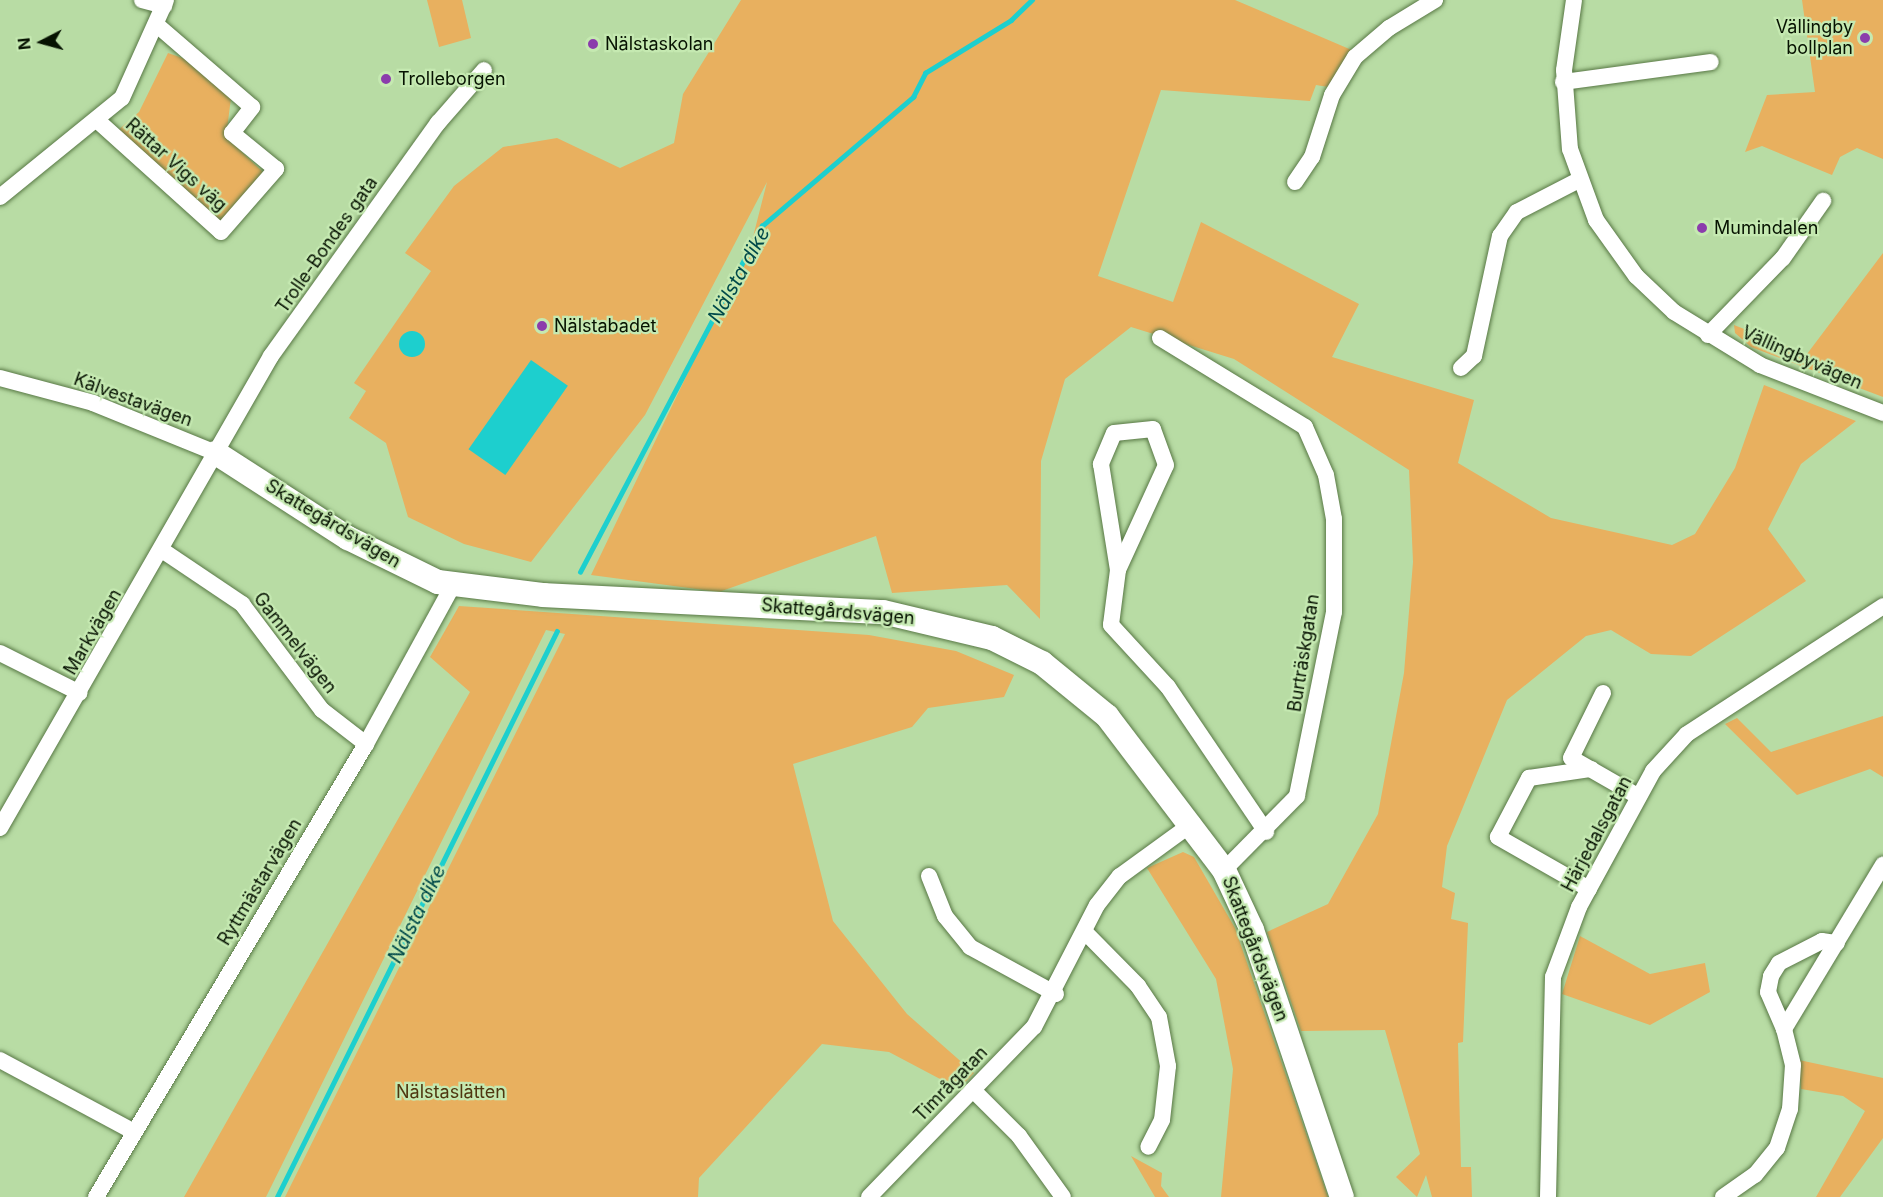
<!DOCTYPE html>
<meta charset="utf-8">
<style>
body{margin:0}
#map{position:relative;width:1883px;height:1197px;overflow:hidden;background:#b8dca4;font-family:Inter,sans-serif}
div>[style]{position:absolute}
.green>*{inset:0;background:#e8b05f}
.water>*{inset:0;background:#1dcfce;transform-origin:0 0}
.round{border-radius:50%}
.stream>*{height:4.5px;margin:-2.25px;padding:0 2.25px;transform-origin:2.25px;border-radius:2.25px;background:#1dcfce}
.roads{filter:drop-shadow(0 0 2px #587845) drop-shadow(0 0 2px #587845)}
.street>*{height:16px;margin:-8px;padding:0 8px;transform-origin:8px;border-radius:8px;background:#fff}
.secondary>*{height:24px;margin:-12px;padding:0 12px;transform-origin:12px;border-radius:12px;background:#fff}
.dots>*{width:16px;height:16px;translate:-50% -50%;box-sizing:border-box;border:3px solid #c5e9b1;border-radius:50%}
span{translate:-50% -50%;white-space:nowrap;text-align:center;line-height:1.15;-webkit-text-stroke:4.5px #c5e9b1;paint-order:stroke}
.poi-label{font-size:18px;color:#061201}
.right{translate:-100% -50%;text-align:right}
.left{translate:0 -50%;text-align:left}
.street-label{font-size:18px;color:#061201}
.park-label{font-size:18px;color:#4f360f}
.water-label{font-size:20px;color:#004949;font-style:italic}
.north{position:absolute;left:12px;top:12px;width:60px;height:60px;-webkit-text-stroke:4px #c5e9b1;paint-order:stroke;rotate:264deg;font-size:16px;font-weight:700;line-height:24px;text-align:center;color:#061201}
.north::after{content:'';display:block;margin:auto;width:21px;height:27px;background:#061201;clip-path:polygon(50% 0,100% 100%,50% 72%,0 100%)}
</style>
<div id="map">
<div class="green">
<div style="clip-path:polygon(427px 0,462px 0,471px 38px,439px 47px)"></div>
<div style="clip-path:polygon(741px 0,1235px 0,1354px 51px,1328px 87px,1316px 85px,1310px 101px,1161px 90px,1098px 276px,1173px 302px,1201px 222px,1359px 304px,1332px 357px,1474px 400px,1458px 463px,1551px 518px,1672px 545px,1695px 534px,1735px 468px,1764px 385px,1856px 421px,1801px 464px,1768px 529px,1806px 581px,1691px 656px,1651px 654px,1611px 630px,1586px 636px,1507px 700px,1447px 846px,1442px 887px,1455px 893px,1451px 919px,1468px 923px,1463px 1042px,1458px 1043px,1461px 1167px,1471px 1167px,1472px 1197px,1432px 1197px,1426px 1175px,1417px 1197px,1396px 1177px,1420px 1154px,1385px 1030px,1301px 1031px,1267px 932px,1328px 904px,1378px 814px,1404px 673px,1413px 562px,1409px 470px,1234px 359px,1131px 327px,1065px 379px,1041px 461px,1040px 619px,1007px 585px,892px 593px,876px 536px,719px 592px,591px 575px,753px 237px,767px 182px,645px 415px,531px 562px,464px 544px,408px 517px,386px 443px,349px 418px,366px 391px,354px 383px,431px 271px,405px 253px,454px 186px,503px 147px,557px 138px,620px 168px,674px 143px,683px 94px)"></div>
<div style="clip-path:polygon(1802px 0,1883px 0,1883px 159px,1857px 148px,1840px 157px,1832px 175px,1762px 146px,1745px 152px,1767px 95px,1815px 92px)"></div>
<div style="clip-path:polygon(168px 53px,194px 62px,231px 98px,226px 137px,264px 173px,221px 224px,116px 132px,139px 112px)"></div>
<div style="clip-path:polygon(1883px 253px,1883px 397px,1751px 347px,1735px 333px,1734px 325px,1807px 354px)"></div>
<div style="clip-path:polygon(459px 606px,869px 635px,956px 651px,1014px 675px,1004px 697px,928px 708px,912px 727px,793px 764px,833px 921px,907px 1014px,974px 1073px,959px 1089px,889px 1052px,822px 1044px,699px 1178px,698px 1197px,285px 1197px,565px 634px,546px 630px,266px 1197px,184px 1197px,470px 692px,430px 657px)"></div>
<div style="clip-path:polygon(1883px 716px,1883px 777px,1870px 769px,1797px 795px,1725px 724px,1737px 718px,1771px 752px)"></div>
<div style="clip-path:polygon(1183px 852px,1194px 857px,1235px 928px,1328px 1197px,1221px 1197px,1233px 1069px,1216px 979px,1147px 868px)"></div>
<div style="clip-path:polygon(1580px 936px,1650px 974px,1705px 963px,1710px 992px,1650px 1025px,1562px 994px)"></div>
<div style="clip-path:polygon(1799px 1060px,1883px 1078px,1883px 1138px,1840px 1197px,1816px 1197px,1865px 1111px,1843px 1096px,1801px 1089px)"></div>
<div style="clip-path:polygon(1131px 1156px,1162px 1173px,1161px 1186px,1169px 1197px,1155px 1197px)"></div>
</div>
<div class="water">
<div class="round" style="left:399px;top:331px;width:26px;height:26px"></div>
<div style="left:531px;top:360px;width:45px;height:109px;rotate:35deg"></div>
</div>
<div class="stream">
<div style="left:580px;top:572px;width:391px;rotate:-62.3deg"></div>
<div style="left:762px;top:226px;width:199px;rotate:-40.5deg"></div>
<div style="left:913px;top:97px;width:27px;rotate:-63deg"></div>
<div style="left:925px;top:73px;width:101px;rotate:-31.6deg"></div>
<div style="left:1011px;top:20px;width:29px;rotate:-44deg"></div>
<div style="left:277px;top:1197px;width:631px;rotate:-63.68deg"></div>
</div>
<div class="roads">
<div class="street">
<div style="left:142px;top:0;width:23px;rotate:15deg"></div>
<div style="left:1574px;top:0;width:71px;rotate:98.1deg"></div>
<div style="left:1564px;top:70px;width:79px;rotate:85.7deg"></div>
<div style="left:1570px;top:149px;width:76px;rotate:69.9deg"></div>
<div style="left:1596px;top:220px;width:69px;rotate:54.5deg"></div>
<div style="left:1636px;top:276px;width:52px;rotate:43.5deg"></div>
<div style="left:1674px;top:312px;width:101px;rotate:31.6deg"></div>
<div style="left:1760px;top:365px;width:132px;rotate:21.3deg"></div>
<div style="left:1563px;top:82px;width:149px;rotate:-7.7deg"></div>
<div style="left:99px;top:122px;width:164px;rotate:42deg"></div>
<div style="left:221px;top:232px;width:84px;rotate:-48.9deg"></div>
<div style="left:276px;top:169px;width:57px;rotate:-140.7deg"></div>
<div style="left:232px;top:133px;width:33px;rotate:-52deg"></div>
<div style="left:252px;top:107px;width:124px;rotate:-139.2deg"></div>
<div style="left:1295px;top:182px;width:30px;rotate:-56deg"></div>
<div style="left:1312px;top:157px;width:65px;rotate:-72.1deg"></div>
<div style="left:1332px;top:95px;width:44px;rotate:-58.8deg"></div>
<div style="left:1355px;top:57px;width:45px;rotate:-40.5deg"></div>
<div style="left:1389px;top:28px;width:54px;rotate:-31.3deg"></div>
<div style="left:0;top:197px;width:157px;rotate:-39.1deg"></div>
<div style="left:122px;top:98px;width:107px;rotate:-65.8deg"></div>
<div style="left:1708px;top:335px;width:107px;rotate:-45.8deg"></div>
<div style="left:1783px;top:258px;width:70px;rotate:-54.9deg"></div>
<div style="left:1160px;top:338px;width:170px;rotate:31.5deg"></div>
<div style="left:1305px;top:427px;width:52px;rotate:66.4deg"></div>
<div style="left:1326px;top:475px;width:45px;rotate:79.7deg"></div>
<div style="left:1334px;top:519px;width:93px;rotate:90deg"></div>
<div style="left:1334px;top:612px;width:188px;rotate:101.4deg"></div>
<div style="left:1297px;top:796px;width:104px;rotate:134.6deg"></div>
<div style="left:1461px;top:368px;width:18px;rotate:-43deg"></div>
<div style="left:1474px;top:356px;width:123px;rotate:-77.8deg"></div>
<div style="left:1500px;top:236px;width:29px;rotate:-55deg"></div>
<div style="left:1517px;top:212px;width:70px;rotate:-27.3deg"></div>
<div style="left:0;top:378px;width:96px;rotate:15deg"></div>
<div style="left:93px;top:403px;width:133px;rotate:22.1deg"></div>
<div style="left:162px;top:550px;width:97px;rotate:34deg"></div>
<div style="left:242px;top:604px;width:133px;rotate:53deg"></div>
<div style="left:322px;top:710px;width:56px;rotate:37.7deg"></div>
<div style="left:1118px;top:570px;width:115px;rotate:-65.4deg"></div>
<div style="left:1166px;top:465px;width:38px;rotate:-110deg"></div>
<div style="left:1153px;top:429px;width:39px;rotate:174deg"></div>
<div style="left:1114px;top:433px;width:34px;rotate:113deg"></div>
<div style="left:1101px;top:464px;width:107px;rotate:80.9deg"></div>
<div style="left:1118px;top:570px;width:55px;rotate:97.3deg"></div>
<div style="left:1111px;top:625px;width:84px;rotate:47.4deg"></div>
<div style="left:1168px;top:687px;width:175px;rotate:55.9deg"></div>
<div style="left:0;top:653px;width:89px;rotate:26.6deg"></div>
<div style="left:1603px;top:693px;width:72px;rotate:116.2deg"></div>
<div style="left:1571px;top:758px;width:78px;rotate:29.8deg"></div>
<div style="left:0;top:828px;width:544px;rotate:-60.14deg"></div>
<div style="left:271px;top:356px;width:287px;rotate:-54.4deg"></div>
<div style="left:438px;top:123px;width:70px;rotate:-49deg"></div>
<div style="left:929px;top:876px;width:43px;rotate:68.2deg"></div>
<div style="left:945px;top:916px;width:40px;rotate:51deg"></div>
<div style="left:970px;top:947px;width:98px;rotate:28.7deg"></div>
<div style="left:1589px;top:889px;width:105px;rotate:-150.3deg"></div>
<div style="left:1498px;top:837px;width:67px;rotate:-62.3deg"></div>
<div style="left:1529px;top:778px;width:63px;rotate:-8.3deg"></div>
<div style="left:1085px;top:932px;width:76px;rotate:45.5deg"></div>
<div style="left:1138px;top:986px;width:37px;rotate:56deg"></div>
<div style="left:1159px;top:1017px;width:50px;rotate:79.6deg"></div>
<div style="left:1168px;top:1066px;width:54px;rotate:96.3deg"></div>
<div style="left:1162px;top:1120px;width:30px;rotate:117deg"></div>
<div style="left:1784px;top:1029px;width:40px;rotate:-113.4deg"></div>
<div style="left:1768px;top:992px;width:16px;rotate:-79deg"></div>
<div style="left:1771px;top:976px;width:15px;rotate:-58deg"></div>
<div style="left:1779px;top:963px;width:48px;rotate:-27.1deg"></div>
<div style="left:1822px;top:941px;width:15px;rotate:8deg"></div>
<div style="left:0;top:1060px;width:152px;rotate:28.2deg"></div>
<div style="left:973px;top:1090px;width:65px;rotate:45deg"></div>
<div style="left:1019px;top:1136px;width:75px;rotate:54.2deg"></div>
<div style="left:96px;top:1197px;width:527px;rotate:-59.2deg"></div>
<div style="left:366px;top:744px;width:181px;rotate:-61.3deg"></div>
<div style="left:869px;top:1197px;width:237px;rotate:-45.9deg"></div>
<div style="left:1034px;top:1027px;width:137px;rotate:-62.7deg"></div>
<div style="left:1097px;top:905px;width:37px;rotate:-52deg"></div>
<div style="left:1120px;top:876px;width:90px;rotate:-36deg"></div>
<div style="left:1548px;top:1197px;width:220px;rotate:-88.7deg"></div>
<div style="left:1553px;top:977px;width:75px;rotate:-69.6deg"></div>
<div style="left:1579px;top:907px;width:155px;rotate:-61.4deg"></div>
<div style="left:1653px;top:771px;width:50px;rotate:-47.4deg"></div>
<div style="left:1687px;top:734px;width:234px;rotate:-33.1deg"></div>
<div style="left:1723px;top:1197px;width:39px;rotate:-35deg"></div>
<div style="left:1755px;top:1175px;width:35px;rotate:-51deg"></div>
<div style="left:1777px;top:1148px;width:41px;rotate:-71.6deg"></div>
<div style="left:1790px;top:1109px;width:44px;rotate:-86.1deg"></div>
<div style="left:1793px;top:1065px;width:37px;rotate:-104deg"></div>
<div style="left:1784px;top:1029px;width:192px;rotate:-58.9deg"></div>
</div>
<div class="secondary">
<div style="left:216px;top:453px;width:157px;rotate:32.8deg"></div>
<div style="left:348px;top:538px;width:100px;rotate:26.1deg"></div>
<div style="left:438px;top:582px;width:107px;rotate:7deg"></div>
<div style="left:544px;top:595px;width:339px;rotate:2.9deg"></div>
<div style="left:883px;top:612px;width:112px;rotate:13.4deg"></div>
<div style="left:992px;top:638px;width:56px;rotate:26.6deg"></div>
<div style="left:1042px;top:663px;width:84px;rotate:39.2deg"></div>
<div style="left:1107px;top:716px;width:193px;rotate:52.8deg"></div>
<div style="left:1224px;top:870px;width:66px;rotate:65deg"></div>
<div style="left:1252px;top:930px;width:282px;rotate:71.4deg"></div>
</div>
</div>
<div class="dots">
<div style="left:1865px;top:38px;background:#8b3cac"></div>
<div style="left:593px;top:44px;background:#8b3cac"></div>
<div style="left:386px;top:79px;background:#8b3cac"></div>
<div style="left:1702px;top:228px;background:#8b3cac"></div>
<div style="left:542px;top:326px;background:#8b3cac"></div>
</div>
<div class="poi-label">
<span class="right" style="left:1853px;top:38px">Vällingby<br>bollplan</span>
<span class="left" style="left:605px;top:44px">Nälstaskolan</span>
<span class="left" style="left:398px;top:79px">Trolleborgen</span>
<span class="left" style="left:1714px;top:228px">Mumindalen</span>
<span class="left" style="left:554px;top:326px">Nälstabadet</span>
</div>
<div class="street-label">
<span style="left:176px;top:165px;rotate:42deg">Rättar Vigs väg</span>
<span style="left:327px;top:245px;rotate:-55deg">Trolle-Bondes gata</span>
<span style="left:1802px;top:358px;rotate:24deg">Vällingbyvägen</span>
<span style="left:133px;top:400px;rotate:20deg">Kälvestavägen</span>
<span style="left:333px;top:524px;rotate:31deg">Skattegårdsvägen</span>
<span style="left:838px;top:612px;rotate:5deg">Skattegårdsvägen</span>
<span style="left:93px;top:632px;rotate:-60deg">Markvägen</span>
<span style="left:295px;top:643px;rotate:52deg">Gammelvägen</span>
<span style="left:1304px;top:653px;rotate:-81deg">Burträskgatan</span>
<span style="left:1597px;top:834px;rotate:-62deg">Härjedalsgatan</span>
<span style="left:260px;top:882px;rotate:-59deg">Ryttmästarvägen</span>
<span style="left:1255px;top:949px;rotate:69deg">Skattegårdsvägen</span>
<span style="left:951px;top:1084px;rotate:-46deg">Timrågatan</span>
</div>
<div class="park-label">
<span style="left:451px;top:1092px">Nälstaslätten</span>
</div>
<div class="water-label">
<span style="left:739px;top:275px;rotate:-61deg">Nälsta dike</span>
<span style="left:417px;top:914px;rotate:-64deg">Nälsta dike</span>
</div>
<div class="north">N</div>
</div>
